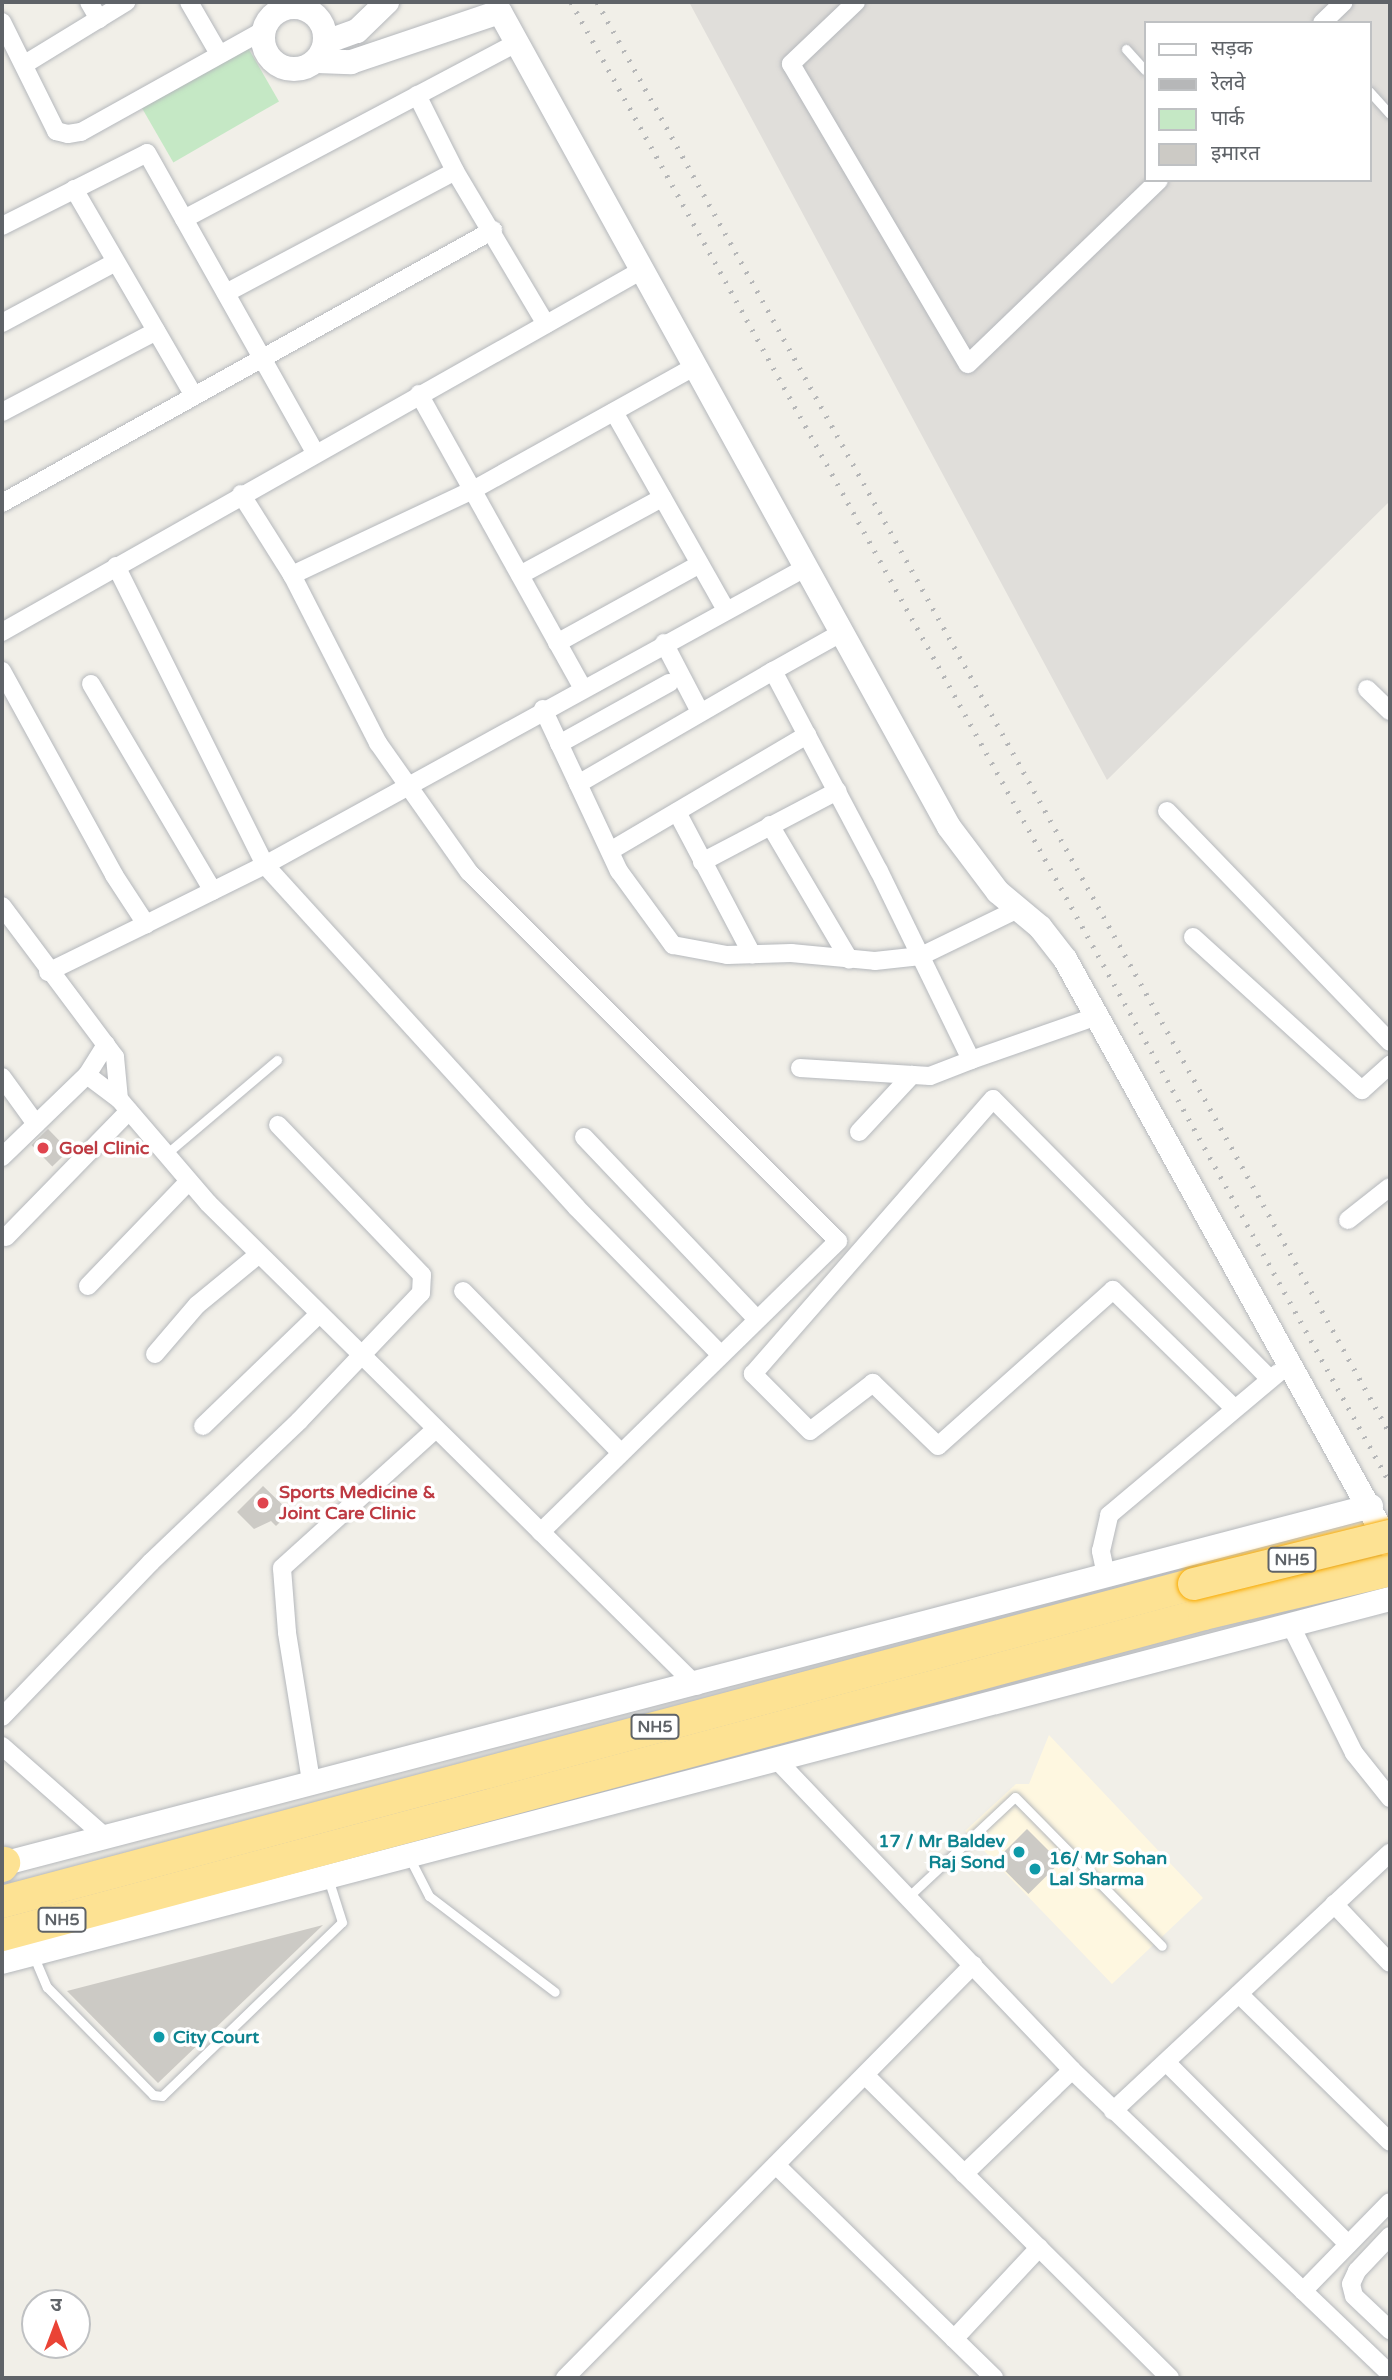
<!DOCTYPE html>
<meta charset="utf-8">
<style>
body{margin:0}
#map{position:relative;width:1392px;height:2380px;overflow:hidden;background:#f1efe8;font-family:"Varela Round","Noto Sans Devanagari",sans-serif}
div>[style]{position:absolute}
.commercial>*{inset:0;background:#fef7e0}
.industrial>*{inset:0;background:#e0deda}
.green>*{inset:0;background:#c5e8c5;transform-origin:0 0}
.building>*{inset:0;background:#cccac5;transform-origin:0 0}
.roads{filter:drop-shadow(0 0 2px #b5b8bc) drop-shadow(0 0 2px #b5b8bc)}
.lane>*{height:9px;margin:-4.5px;padding:0 4.5px;transform-origin:4.5px;border-radius:4.5px;background:#fff}
.street>*{height:18px;margin:-9px;padding:0 9px;transform-origin:9px;border-radius:9px;background:#fff}
.secondary>*{height:24px;margin:-12px;padding:0 12px;transform-origin:12px;border-radius:12px;background:#fff}
.secondary>.ring{margin:-12px;padding:0;box-sizing:content-box;background:none;border:24px solid #fff;border-radius:50%}
.highway>*{height:32px;margin:-16px;padding:0 16px;transform-origin:16px;border-radius:16px;background:#fde293}
.rail>*{height:5px;margin-top:-2.5px;transform-origin:0;background:repeating-linear-gradient(90deg,#b6b7b8 0 2px,transparent 0 11px)}
.bridges{filter:drop-shadow(0 0 2px #f9ab00) drop-shadow(0 0 2px #f9ab00)}
.highway-bridge>*{height:32px;margin:-16px;padding:0 16px;transform-origin:16px;border-radius:16px;background:#fde293}
.dots>*{width:19px;height:19px;translate:-50% -50%;box-sizing:border-box;border:4px solid #fff;border-radius:50%}
span{translate:-50% -50%;white-space:nowrap;text-align:center;line-height:1.15;-webkit-text-stroke:7px #fff;paint-order:stroke}
.shield-label span{padding:2px 5px;background:#fff;border:2px solid;border-radius:5px;-webkit-text-stroke-width:0}
.shield-label{font-size:16px;color:#5f6368;font-weight:700}
.health-label{font-size:18px;color:#be3a42;font-weight:700}
.left{translate:0 -50%;text-align:left}
.culture-label{font-size:18px;color:#0d838f;font-weight:700}
.right{translate:-100% -50%;text-align:right}
.frame{position:absolute;inset:0;border:4px solid #5f6368;pointer-events:none}
.legend{position:absolute;left:1144px;top:21px;width:228px;height:161px;box-sizing:border-box;background:#fff;border:2px solid #bfc1c3;margin:0;padding:9px 12px;list-style:none;font-size:21px;color:#5f6368}
.legend li{display:flex;align-items:center;gap:14px;height:35px}
.legend b{width:35px;border:2px solid #bfc1c3}
.north{position:absolute;left:21px;top:2289px;width:70px;height:70px;box-sizing:border-box;background:#fff;border:2px solid #bfc1c3;border-radius:50%;rotate:0deg;font-size:19px;font-weight:700;line-height:28px;text-align:center;color:#5f6368}
.north::after{content:'';display:block;margin:auto;width:24px;height:32px;background:#ea4335;clip-path:polygon(50% 0,100% 100%,50% 72%,0 100%)}
</style>
<div id="map">
<div class="commercial">
<div style="clip-path:polygon(1049px 1735px,1203px 1898px,1112px 1984px,965px 1831px,1016px 1784px,1029px 1784px)"></div>
</div>
<div class="industrial">
<div style="clip-path:polygon(evenodd,689px 2px,1390px 2px,1390px 501px,1107px 780px,689px 2px,1145px 23px,1369px 23px,1369px 180px,1145px 180px,1145px 23px)"></div>
</div>
<div class="green">
<div style="left:247px;top:46px;width:64px;height:122px;rotate:60deg"></div>
</div>
<div class="building">
<div style="left:48px;top:1129px;width:30px;height:23px;rotate:46deg"></div>
<div style="clip-path:polygon(263px 1486px,290px 1512px,276px 1526px,271px 1521px,254px 1529px,237px 1512px)"></div>
<div style="left:1027px;top:1829px;width:47px;height:45px;rotate:45deg"></div>
<div style="clip-path:polygon(323px 1925px,158px 2083px,67px 1991px)"></div>
</div>
<div class="roads">
<div class="lane">
<div style="left:1126px;top:49px;width:28px;rotate:48deg"></div>
<div style="left:1369px;top:91px;width:31px;rotate:48deg"></div>
<div style="left:165px;top:1155px;width:147px;rotate:-40.3deg"></div>
<div style="left:409px;top:1857px;width:44px;rotate:62.9deg"></div>
<div style="left:429px;top:1896px;width:158px;rotate:37.3deg"></div>
<div style="left:908px;top:1897px;width:146px;rotate:-43.1deg"></div>
<div style="left:1015px;top:1797px;width:209px;rotate:45.4deg"></div>
<div style="left:34px;top:1957px;width:33px;rotate:67deg"></div>
<div style="left:47px;top:1987px;width:151px;rotate:45.5deg"></div>
<div style="left:153px;top:2095px;width:9px;rotate:6deg"></div>
<div style="left:162px;top:2096px;width:250px;rotate:-44deg"></div>
<div style="left:342px;top:1922px;width:46px;rotate:-107.7deg"></div>
</div>
<div class="street">
<div style="left:89px;top:2px;width:20px;rotate:60deg"></div>
<div style="left:189px;top:2px;width:58px;rotate:59.9deg"></div>
<div style="left:291px;top:2px;width:5px;rotate:53deg"></div>
<div style="left:294px;top:6px;width:9px;rotate:-27deg"></div>
<div style="left:856px;top:2px;width:90px;rotate:136.4deg"></div>
<div style="left:791px;top:64px;width:348px;rotate:59.5deg"></div>
<div style="left:968px;top:364px;width:265px;rotate:-43.9deg"></div>
<div style="left:2px;top:22px;width:122px;rotate:63.6deg"></div>
<div style="left:56px;top:131px;width:12px;rotate:14deg"></div>
<div style="left:68px;top:134px;width:13px;rotate:-9deg"></div>
<div style="left:81px;top:132px;width:210px;rotate:-29.1deg"></div>
<div style="left:1322px;top:23px;width:30px;rotate:-44deg"></div>
<div style="left:25px;top:64px;width:119px;rotate:-31.5deg"></div>
<div style="left:417px;top:95px;width:85px;rotate:63.4deg"></div>
<div style="left:455px;top:171px;width:178px;rotate:59.3deg"></div>
<div style="left:74px;top:189px;width:239px;rotate:59.9deg"></div>
<div style="left:184px;top:219px;width:376px;rotate:-27.9deg"></div>
<div style="left:2px;top:226px;width:162px;rotate:-26.7deg"></div>
<div style="left:147px;top:153px;width:343px;rotate:60.7deg"></div>
<div style="left:226px;top:293px;width:259px;rotate:-28deg"></div>
<div style="left:2px;top:323px;width:129px;rotate:-28.2deg"></div>
<div style="left:419px;top:394px;width:335px;rotate:60.9deg"></div>
<div style="left:2px;top:412px;width:174px;rotate:-27.7deg"></div>
<div style="left:614px;top:412px;width:227px;rotate:60.5deg"></div>
<div style="left:241px;top:494px;width:96px;rotate:57.8deg"></div>
<div style="left:292px;top:575px;width:189px;rotate:62.9deg"></div>
<div style="left:378px;top:743px;width:158px;rotate:54.8deg"></div>
<div style="left:469px;top:872px;width:522px;rotate:45deg"></div>
<div style="left:838px;top:1241px;width:416px;rotate:135.6deg"></div>
<div style="left:2px;top:503px;width:562px;rotate:-29.07deg"></div>
<div style="left:116px;top:566px;width:334px;rotate:63.5deg"></div>
<div style="left:265px;top:865px;width:462px;rotate:47.7deg"></div>
<div style="left:576px;top:1207px;width:207px;rotate:45.6deg"></div>
<div style="left:292px;top:575px;width:200px;rotate:-25.2deg"></div>
<div style="left:473px;top:490px;width:253px;rotate:-29.1deg"></div>
<div style="left:520px;top:575px;width:162px;rotate:-28.5deg"></div>
<div style="left:2px;top:632px;width:735px;rotate:-29.49deg"></div>
<div style="left:557px;top:643px;width:163px;rotate:-28.9deg"></div>
<div style="left:664px;top:643px;width:78px;rotate:62.4deg"></div>
<div style="left:2px;top:671px;width:233px;rotate:61.2deg"></div>
<div style="left:114px;top:875px;width:59px;rotate:56.9deg"></div>
<div style="left:146px;top:924px;width:133px;rotate:-26.4deg"></div>
<div style="left:265px;top:865px;width:616px;rotate:-28.81deg"></div>
<div style="left:773px;top:671px;width:78px;rotate:-29.2deg"></div>
<div style="left:91px;top:684px;width:240px;rotate:59.5deg"></div>
<div style="left:1367px;top:689px;width:32px;rotate:44deg"></div>
<div style="left:543px;top:709px;width:179px;rotate:64.9deg"></div>
<div style="left:619px;top:871px;width:92px;rotate:53.9deg"></div>
<div style="left:673px;top:945px;width:55px;rotate:10.5deg"></div>
<div style="left:727px;top:955px;width:64px;rotate:-1.8deg"></div>
<div style="left:791px;top:953px;width:84px;rotate:5.4deg"></div>
<div style="left:875px;top:961px;width:46px;rotate:-6.2deg"></div>
<div style="left:921px;top:956px;width:108px;rotate:-25.9deg"></div>
<div style="left:559px;top:744px;width:126px;rotate:-29deg"></div>
<div style="left:578px;top:784px;width:225px;rotate:-30.1deg"></div>
<div style="left:773px;top:671px;width:226px;rotate:62.1deg"></div>
<div style="left:879px;top:871px;width:210px;rotate:64deg"></div>
<div style="left:971px;top:1060px;width:133px;rotate:-19.2deg"></div>
<div style="left:1167px;top:811px;width:321px;rotate:46deg"></div>
<div style="left:677px;top:812px;width:161px;rotate:62.2deg"></div>
<div style="left:770px;top:825px;width:156px;rotate:59.5deg"></div>
<div style="left:610px;top:851px;width:229px;rotate:-30.5deg"></div>
<div style="left:702px;top:862px;width:153px;rotate:-27.7deg"></div>
<div style="left:2px;top:906px;width:189px;rotate:53.2deg"></div>
<div style="left:115px;top:1057px;width:42px;rotate:84.6deg"></div>
<div style="left:1193px;top:937px;width:228px;rotate:42.2deg"></div>
<div style="left:1362px;top:1090px;width:38px;rotate:-42deg"></div>
<div style="left:48px;top:972px;width:109px;rotate:-26.1deg"></div>
<div style="left:800px;top:1068px;width:130px;rotate:3.5deg"></div>
<div style="left:930px;top:1076px;width:44px;rotate:-21.3deg"></div>
<div style="left:87px;top:1075px;width:36px;rotate:-58deg"></div>
<div style="left:2px;top:1077px;width:58px;rotate:54.1deg"></div>
<div style="left:859px;top:1132px;width:78px;rotate:-47.1deg"></div>
<div style="left:584px;top:1137px;width:251px;rotate:46.5deg"></div>
<div style="left:2px;top:1157px;width:118px;rotate:-44deg"></div>
<div style="left:87px;top:1075px;width:40px;rotate:37deg"></div>
<div style="left:119px;top:1099px;width:137px;rotate:49.4deg"></div>
<div style="left:208px;top:1203px;width:687px;rotate:44.65deg"></div>
<div style="left:1348px;top:1220px;width:53px;rotate:-38.2deg"></div>
<div style="left:6px;top:1237px;width:176px;rotate:-45.7deg"></div>
<div style="left:88px;top:1286px;width:144px;rotate:-46.1deg"></div>
<div style="left:463px;top:1291px;width:226px;rotate:45.7deg"></div>
<div style="left:155px;top:1354px;width:65px;rotate:-49.4deg"></div>
<div style="left:197px;top:1305px;width:80px;rotate:-39.4deg"></div>
<div style="left:1233px;top:1407px;width:168px;rotate:-135.7deg"></div>
<div style="left:1113px;top:1290px;width:234px;rotate:138.3deg"></div>
<div style="left:938px;top:1446px;width:91px;rotate:-135.9deg"></div>
<div style="left:873px;top:1383px;width:79px;rotate:142.7deg"></div>
<div style="left:810px;top:1431px;width:81px;rotate:-135deg"></div>
<div style="left:753px;top:1374px;width:365px;rotate:-48.9deg"></div>
<div style="left:993px;top:1099px;width:394px;rotate:45.3deg"></div>
<div style="left:203px;top:1426px;width:161px;rotate:-44deg"></div>
<div style="left:1106px;top:1575px;width:25px;rotate:-102deg"></div>
<div style="left:1101px;top:1551px;width:37px;rotate:-77deg"></div>
<div style="left:1109px;top:1515px;width:221px;rotate:-40deg"></div>
<div style="left:1291px;top:1626px;width:142px;rotate:63.6deg"></div>
<div style="left:1354px;top:1753px;width:58px;rotate:51.3deg"></div>
<div style="left:2px;top:1717px;width:215px;rotate:-46.1deg"></div>
<div style="left:151px;top:1562px;width:204px;rotate:-43.6deg"></div>
<div style="left:299px;top:1421px;width:177px;rotate:-46.4deg"></div>
<div style="left:421px;top:1293px;width:18px;rotate:-87deg"></div>
<div style="left:422px;top:1275px;width:208px;rotate:-133.8deg"></div>
<div style="left:2px;top:1746px;width:135px;rotate:41.4deg"></div>
<div style="left:776px;top:1759px;width:429px;rotate:46.4deg"></div>
<div style="left:1072px;top:2070px;width:440px;rotate:43.7deg"></div>
<div style="left:311px;top:1781px;width:151px;rotate:-99.2deg"></div>
<div style="left:287px;top:1632px;width:64px;rotate:-94.5deg"></div>
<div style="left:282px;top:1568px;width:207px;rotate:-42.1deg"></div>
<div style="left:1334px;top:1904px;width:81px;rotate:46.5deg"></div>
<div style="left:1239px;top:1994px;width:211px;rotate:44.4deg"></div>
<div style="left:1166px;top:2062px;width:256px;rotate:45deg"></div>
<div style="left:865px;top:2075px;width:430px;rotate:44.8deg"></div>
<div style="left:1113px;top:2111px;width:379px;rotate:-43deg"></div>
<div style="left:776px;top:2165px;width:305px;rotate:44.3deg"></div>
<div style="left:964px;top:2174px;width:150px;rotate:-43.9deg"></div>
<div style="left:1390px;top:2236px;width:48px;rotate:133.3deg"></div>
<div style="left:1357px;top:2271px;width:14px;rotate:115deg"></div>
<div style="left:1351px;top:2284px;width:12px;rotate:76deg"></div>
<div style="left:1354px;top:2296px;width:50px;rotate:43.4deg"></div>
<div style="left:1303px;top:2291px;width:124px;rotate:-45.7deg"></div>
<div style="left:954px;top:2339px;width:125px;rotate:-47deg"></div>
<div style="left:565px;top:2378px;width:581px;rotate:-45.35deg"></div>
</div>
<div class="secondary">
<div class="ring" style="left:263px;top:7px;width:38px;height:38px"></div>
<div style="left:326px;top:42px;width:33px;rotate:-20deg"></div>
<div style="left:357px;top:31px;width:42px;rotate:-44deg"></div>
<div style="left:317px;top:61px;width:34px;rotate:2deg"></div>
<div style="left:351px;top:62px;width:157px;rotate:-18.6deg"></div>
<div style="left:500px;top:12px;width:930px;rotate:61.15deg"></div>
<div style="left:949px;top:827px;width:81px;rotate:53deg"></div>
<div style="left:998px;top:892px;width:55px;rotate:39.8deg"></div>
<div style="left:1040px;top:927px;width:41px;rotate:52deg"></div>
<div style="left:1065px;top:959px;width:671px;rotate:61.03deg"></div>
<div style="left:2px;top:1864px;width:1415px;rotate:-14.65deg"></div>
<div style="left:2px;top:1962px;width:1435px;rotate:-14.66deg"></div>
</div>
<div class="highway">
<div style="left:2px;top:1866px;width:4px;rotate:-56deg"></div>
<div style="left:2px;top:1902px;width:1234px;rotate:-14.94deg"></div>
<div style="left:2px;top:1935px;width:1244px;rotate:-14.95deg"></div>
<div style="left:1204px;top:1614px;width:191px;rotate:-13.3deg"></div>
</div>
</div>
<div class="rail">
<div style="left:571px;top:2px;width:1692px;rotate:61.06deg"></div>
<div style="left:597px;top:2px;width:1637px;rotate:61.02deg"></div>
</div>
<div class="bridges">
<div class="highway-bridge">
<div style="left:1194px;top:1584px;width:202px;rotate:-13.8deg"></div>
</div>
</div>
<div class="dots">
<div style="left:43px;top:1148px;background:#e0444e"></div>
<div style="left:263px;top:1503px;background:#e0444e"></div>
<div style="left:1019px;top:1852px;background:#0f9aa8"></div>
<div style="left:1035px;top:1869px;background:#0f9aa8"></div>
<div style="left:159px;top:2037px;background:#0f9aa8"></div>
</div>
<div class="shield-label">
<span style="left:1292px;top:1560px">NH5</span>
<span style="left:655px;top:1727px">NH5</span>
<span style="left:62px;top:1920px">NH5</span>
</div>
<div class="health-label">
<span class="left" style="left:59px;top:1148px">Goel Clinic</span>
<span class="left" style="left:279px;top:1503px">Sports Medicine &amp;<br>Joint Care Clinic</span>
</div>
<div class="culture-label">
<span class="right" style="left:1005px;top:1852px">17 / Mr Baldev<br>Raj Sond</span>
<span class="left" style="left:1049px;top:1869px">16/ Mr Sohan<br>Lal Sharma</span>
<span class="left" style="left:173px;top:2037px">City Court</span>
</div>
<div class="frame"></div>
<ul class="legend">
<li><b style="height:9px;background:#fff"></b>सड़क</li>
<li><b style="height:9px;background:#b6b7b8"></b>रेलवे</li>
<li><b style="height:19px;background:#c5e8c5"></b>पार्क</li>
<li><b style="height:19px;background:#cccac5"></b>इमारत</li>
</ul>
<div class="north">उ</div>
</div>
